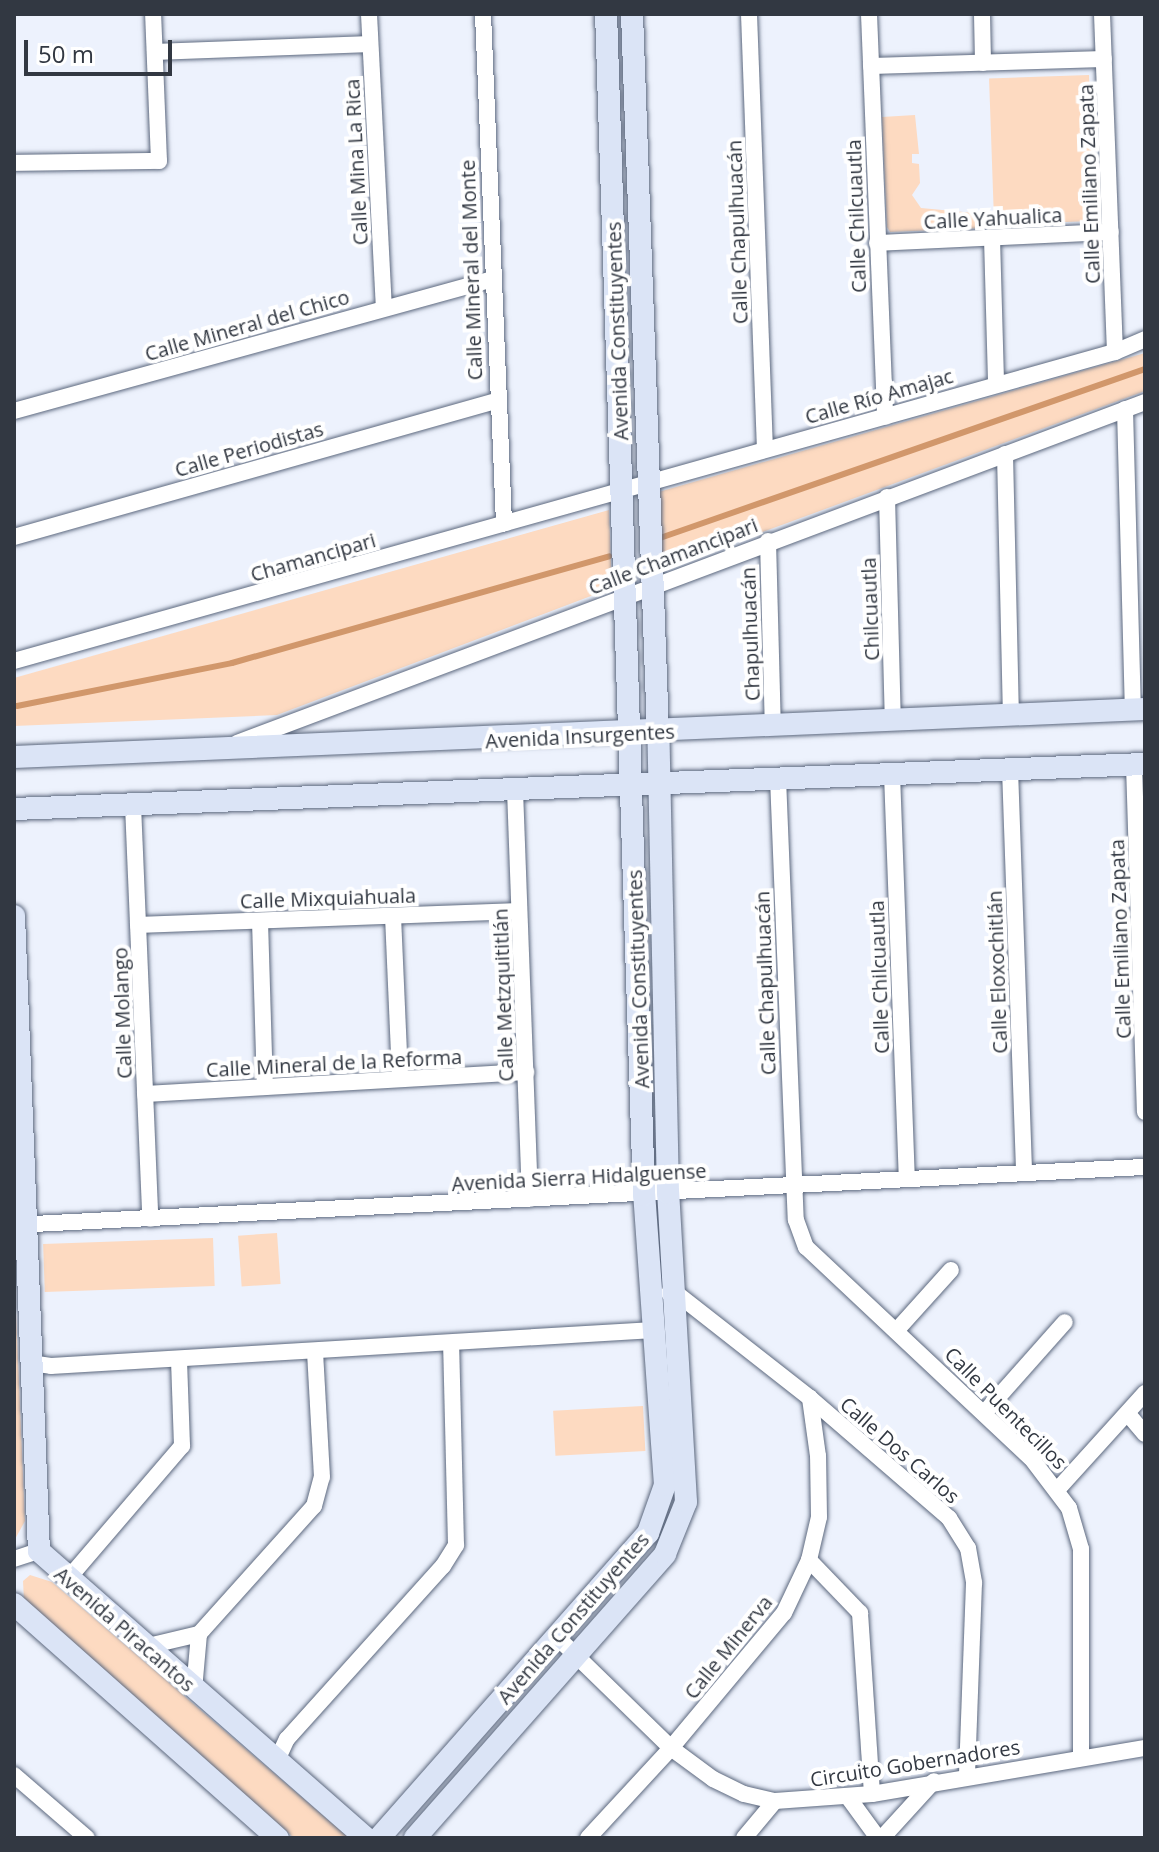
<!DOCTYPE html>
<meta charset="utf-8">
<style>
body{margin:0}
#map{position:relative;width:1159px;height:1852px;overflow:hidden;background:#edf2fd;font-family:"Open Sans",sans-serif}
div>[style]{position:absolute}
.green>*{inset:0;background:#fddac1;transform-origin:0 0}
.stream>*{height:6px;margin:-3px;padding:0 3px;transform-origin:3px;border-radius:3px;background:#d1976b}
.roads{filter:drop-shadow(0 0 2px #5c687e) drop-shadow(0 0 2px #5c687e)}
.street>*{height:16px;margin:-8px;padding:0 8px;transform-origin:8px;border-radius:8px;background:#fff}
.secondary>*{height:22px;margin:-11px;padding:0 11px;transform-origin:11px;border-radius:11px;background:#dbe4f6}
span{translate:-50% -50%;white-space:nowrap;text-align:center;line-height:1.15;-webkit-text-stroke:8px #fff;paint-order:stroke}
.street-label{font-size:20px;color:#323842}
.frame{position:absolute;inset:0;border:16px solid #323842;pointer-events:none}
.scale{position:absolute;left:24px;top:40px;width:148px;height:36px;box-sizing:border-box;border:4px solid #323842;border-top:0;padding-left:10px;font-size:24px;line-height:28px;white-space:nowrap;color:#323842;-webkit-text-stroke:6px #fff;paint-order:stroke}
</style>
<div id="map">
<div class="green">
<div style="left:1089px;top:75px;width:146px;height:100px;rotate:88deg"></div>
<div style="clip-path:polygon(915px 115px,919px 154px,912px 154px,912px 163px,919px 164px,920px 183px,912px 195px,921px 208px,985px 214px,986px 228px,890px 232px,887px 227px,882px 117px)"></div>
<div style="clip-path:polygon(1145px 353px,1145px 391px,660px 570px,655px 493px)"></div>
<div style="clip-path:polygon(609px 510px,612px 588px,277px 715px,14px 726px,14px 678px)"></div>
<div style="left:277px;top:1233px;width:51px;height:39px;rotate:86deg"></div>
<div style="left:213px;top:1238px;width:48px;height:170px;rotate:88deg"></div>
<div style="clip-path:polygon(14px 1265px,25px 1521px,14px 1541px)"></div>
<div style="left:643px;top:1406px;width:45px;height:90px;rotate:87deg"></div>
<div style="clip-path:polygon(30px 1575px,52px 1582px,349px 1838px,294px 1838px,24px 1601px,23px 1581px)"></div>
</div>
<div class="stream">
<div style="left:660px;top:538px;width:514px;rotate:-19.21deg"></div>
<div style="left:17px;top:706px;width:219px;rotate:-11.3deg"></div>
<div style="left:232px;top:663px;width:392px;rotate:-15.8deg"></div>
</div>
<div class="roads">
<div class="street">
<div style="left:369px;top:14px;width:293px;rotate:87.1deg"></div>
<div style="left:483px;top:14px;width:510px;rotate:87.64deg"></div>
<div style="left:749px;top:14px;width:435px;rotate:87.9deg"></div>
<div style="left:869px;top:14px;width:403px;rotate:87.7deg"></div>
<div style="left:982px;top:14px;width:49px;rotate:88.8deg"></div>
<div style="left:1102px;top:14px;width:338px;rotate:87.8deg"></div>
<div style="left:155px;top:52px;width:215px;rotate:-2.1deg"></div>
<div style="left:871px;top:66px;width:233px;rotate:-1.7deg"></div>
<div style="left:14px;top:163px;width:145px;rotate:-0.8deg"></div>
<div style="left:159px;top:161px;width:147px;rotate:-92.3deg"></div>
<div style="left:992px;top:238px;width:145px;rotate:88.4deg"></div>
<div style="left:877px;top:243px;width:234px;rotate:-2.7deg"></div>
<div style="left:1125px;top:409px;width:301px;rotate:88.5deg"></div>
<div style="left:14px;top:411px;width:496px;rotate:-15.4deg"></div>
<div style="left:1005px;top:454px;width:260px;rotate:88.7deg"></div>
<div style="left:887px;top:497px;width:223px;rotate:88.5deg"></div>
<div style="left:14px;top:537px;width:501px;rotate:-15.76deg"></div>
<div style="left:768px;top:541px;width:185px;rotate:88.5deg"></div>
<div style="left:14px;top:661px;width:1144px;rotate:-15.68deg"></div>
<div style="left:1115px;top:352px;width:33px;rotate:-23deg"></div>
<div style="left:237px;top:743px;width:970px;rotate:-20.58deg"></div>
<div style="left:1134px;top:765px;width:347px;rotate:88.2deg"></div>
<div style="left:1010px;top:769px;width:403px;rotate:88deg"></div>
<div style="left:892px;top:774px;width:404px;rotate:87.9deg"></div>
<div style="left:778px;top:778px;width:442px;rotate:87.7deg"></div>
<div style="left:796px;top:1220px;width:29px;rotate:70deg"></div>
<div style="left:806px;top:1247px;width:308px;rotate:43.2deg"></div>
<div style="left:1031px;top:1458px;width:63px;rotate:52.8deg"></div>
<div style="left:1069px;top:1508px;width:43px;rotate:73.7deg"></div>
<div style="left:1081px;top:1549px;width:208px;rotate:90deg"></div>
<div style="left:515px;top:790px;width:409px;rotate:87.9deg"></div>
<div style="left:133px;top:805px;width:414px;rotate:87.6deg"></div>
<div style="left:393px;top:916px;width:163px;rotate:87.5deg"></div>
<div style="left:260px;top:921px;width:166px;rotate:88.3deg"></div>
<div style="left:138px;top:925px;width:381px;rotate:-2.1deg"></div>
<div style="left:145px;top:1094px;width:382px;rotate:-3.3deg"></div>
<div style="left:14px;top:1225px;width:1132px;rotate:-2.94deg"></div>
<div style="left:669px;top:1293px;width:7px"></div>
<div style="left:676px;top:1293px;width:170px;rotate:38.1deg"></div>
<div style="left:810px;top:1398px;width:184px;rotate:40.8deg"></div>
<div style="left:949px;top:1518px;width:36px;rotate:58deg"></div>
<div style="left:968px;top:1548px;width:36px;rotate:80deg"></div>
<div style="left:974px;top:1583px;width:192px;rotate:92.1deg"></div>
<div style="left:896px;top:1331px;width:82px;rotate:-48deg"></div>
<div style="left:30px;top:1363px;width:21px;rotate:8deg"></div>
<div style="left:51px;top:1366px;width:604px;rotate:-3.42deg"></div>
<div style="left:985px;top:1412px;width:120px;rotate:-48.4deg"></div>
<div style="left:1128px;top:1414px;width:26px;rotate:50deg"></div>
<div style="left:1058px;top:1489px;width:130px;rotate:-47.8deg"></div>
<div style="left:14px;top:1559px;width:26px;rotate:-18deg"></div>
<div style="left:809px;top:1560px;width:74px;rotate:46.1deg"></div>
<div style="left:860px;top:1613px;width:181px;rotate:86.2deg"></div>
<div style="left:67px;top:1580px;width:177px;rotate:-49.4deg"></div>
<div style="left:182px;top:1446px;width:87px;rotate:-92deg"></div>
<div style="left:558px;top:1638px;width:158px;rotate:44.2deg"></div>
<div style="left:671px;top:1748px;width:52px;rotate:36.4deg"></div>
<div style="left:713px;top:1779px;width:34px;rotate:26deg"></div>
<div style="left:744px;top:1794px;width:32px;rotate:13deg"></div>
<div style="left:775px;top:1801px;width:97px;rotate:-4.1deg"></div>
<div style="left:872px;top:1794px;width:277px;rotate:-9.6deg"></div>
<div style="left:144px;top:1647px;width:57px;rotate:-13.3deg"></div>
<div style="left:199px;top:1634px;width:172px;rotate:-48.1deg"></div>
<div style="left:314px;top:1506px;width:30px;rotate:-75deg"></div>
<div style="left:322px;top:1477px;width:125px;rotate:-93.2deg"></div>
<div style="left:194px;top:1690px;width:56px;rotate:-84.9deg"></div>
<div style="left:278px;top:1758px;width:21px;rotate:-65deg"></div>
<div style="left:287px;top:1739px;width:233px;rotate:-48deg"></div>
<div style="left:443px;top:1566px;width:25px;rotate:-58deg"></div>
<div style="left:456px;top:1545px;width:201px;rotate:-91.4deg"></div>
<div style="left:14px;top:1775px;width:96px;rotate:40.8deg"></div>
<div style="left:848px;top:1797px;width:51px;rotate:53.8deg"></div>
<div style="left:588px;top:1838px;width:122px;rotate:-47.3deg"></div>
<div style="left:671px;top:1748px;width:176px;rotate:-50.1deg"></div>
<div style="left:784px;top:1613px;width:59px;rotate:-64.7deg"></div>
<div style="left:809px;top:1560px;width:44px;rotate:-76.9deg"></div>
<div style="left:819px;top:1517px;width:61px;rotate:-90.9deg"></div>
<div style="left:818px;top:1456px;width:59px;rotate:-97.9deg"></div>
<div style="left:744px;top:1838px;width:48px;rotate:-50deg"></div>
<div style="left:882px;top:1838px;width:77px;rotate:-47.6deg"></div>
</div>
<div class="secondary">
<div style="left:14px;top:757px;width:1132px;rotate:-2.43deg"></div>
<div style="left:14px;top:809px;width:1132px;rotate:-2.28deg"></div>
<div style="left:14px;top:916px;width:635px;rotate:87.75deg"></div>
<div style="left:39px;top:1551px;width:435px;rotate:41.3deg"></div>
<div style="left:14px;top:1604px;width:353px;rotate:41.6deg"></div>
<div style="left:379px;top:1838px;width:407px;rotate:-48.6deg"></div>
<div style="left:648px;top:1533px;width:51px;rotate:-70.5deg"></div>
<div style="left:665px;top:1485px;width:291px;rotate:-94.1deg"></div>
<div style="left:644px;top:1195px;width:1182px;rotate:-91.84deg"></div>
<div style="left:415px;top:1838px;width:378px;rotate:-48.6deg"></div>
<div style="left:665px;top:1554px;width:56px;rotate:-68deg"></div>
<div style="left:686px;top:1502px;width:310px;rotate:-93.3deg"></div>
<div style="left:668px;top:1193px;width:460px;rotate:-91.2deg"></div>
<div style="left:658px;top:733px;width:719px;rotate:-92.07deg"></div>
</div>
</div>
<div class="street-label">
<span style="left:356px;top:162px;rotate:-93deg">Calle Mina La Rica</span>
<span style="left:1089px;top:184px;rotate:-92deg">Calle Emiliano Zapata</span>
<span style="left:856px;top:216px;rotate:-92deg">Calle Chilcuautla</span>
<span style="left:993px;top:218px;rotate:-3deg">Calle Yahualica</span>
<span style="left:737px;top:232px;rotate:-92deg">Calle Chapulhuacán</span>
<span style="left:471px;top:270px;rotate:-92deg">Calle Mineral del Monte</span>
<span style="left:247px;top:325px;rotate:-16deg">Calle Mineral del Chico</span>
<span style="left:617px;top:331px;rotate:-92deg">Avenida Constituyentes</span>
<span style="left:879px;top:396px;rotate:-16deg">Calle Río Amajac</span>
<span style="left:249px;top:449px;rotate:-16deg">Calle Periodistas</span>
<span style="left:673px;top:556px;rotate:-21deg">Calle Chamancipari</span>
<span style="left:313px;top:557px;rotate:-16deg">Chamancipari</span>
<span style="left:870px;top:609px;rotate:-92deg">Chilcuautla</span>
<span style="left:750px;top:634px;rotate:-92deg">Chapulhuacán</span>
<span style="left:580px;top:736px;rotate:-3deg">Avenida Insurgentes</span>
<span style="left:328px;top:898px;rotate:-2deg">Calle Mixquiahuala</span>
<span style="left:1120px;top:939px;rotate:-92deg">Calle Emiliano Zapata</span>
<span style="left:997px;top:972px;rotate:-92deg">Calle Eloxochitlán</span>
<span style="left:879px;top:977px;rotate:-92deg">Calle Chilcuautla</span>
<span style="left:638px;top:979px;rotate:-92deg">Avenida Constituyentes</span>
<span style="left:765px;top:983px;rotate:-92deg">Calle Chapulhuacán</span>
<span style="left:503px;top:995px;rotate:-92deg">Calle Metzquititlán</span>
<span style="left:122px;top:1013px;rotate:-92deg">Calle Molango</span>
<span style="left:334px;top:1063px;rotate:-3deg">Calle Mineral de la Reforma</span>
<span style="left:579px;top:1177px;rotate:-3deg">Avenida Sierra Hidalguense</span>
<span style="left:1006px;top:1408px;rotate:45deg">Calle Puentecillos</span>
<span style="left:900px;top:1450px;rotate:41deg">Calle Dos Carlos</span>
<span style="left:573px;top:1618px;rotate:-49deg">Avenida Constituyentes</span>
<span style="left:125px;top:1629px;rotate:41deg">Avenida Piracantos</span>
<span style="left:728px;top:1647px;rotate:-51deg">Calle Minerva</span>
<span style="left:915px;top:1763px;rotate:-9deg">Circuito Gobernadores</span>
</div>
<div class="frame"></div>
<div class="scale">50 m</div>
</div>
